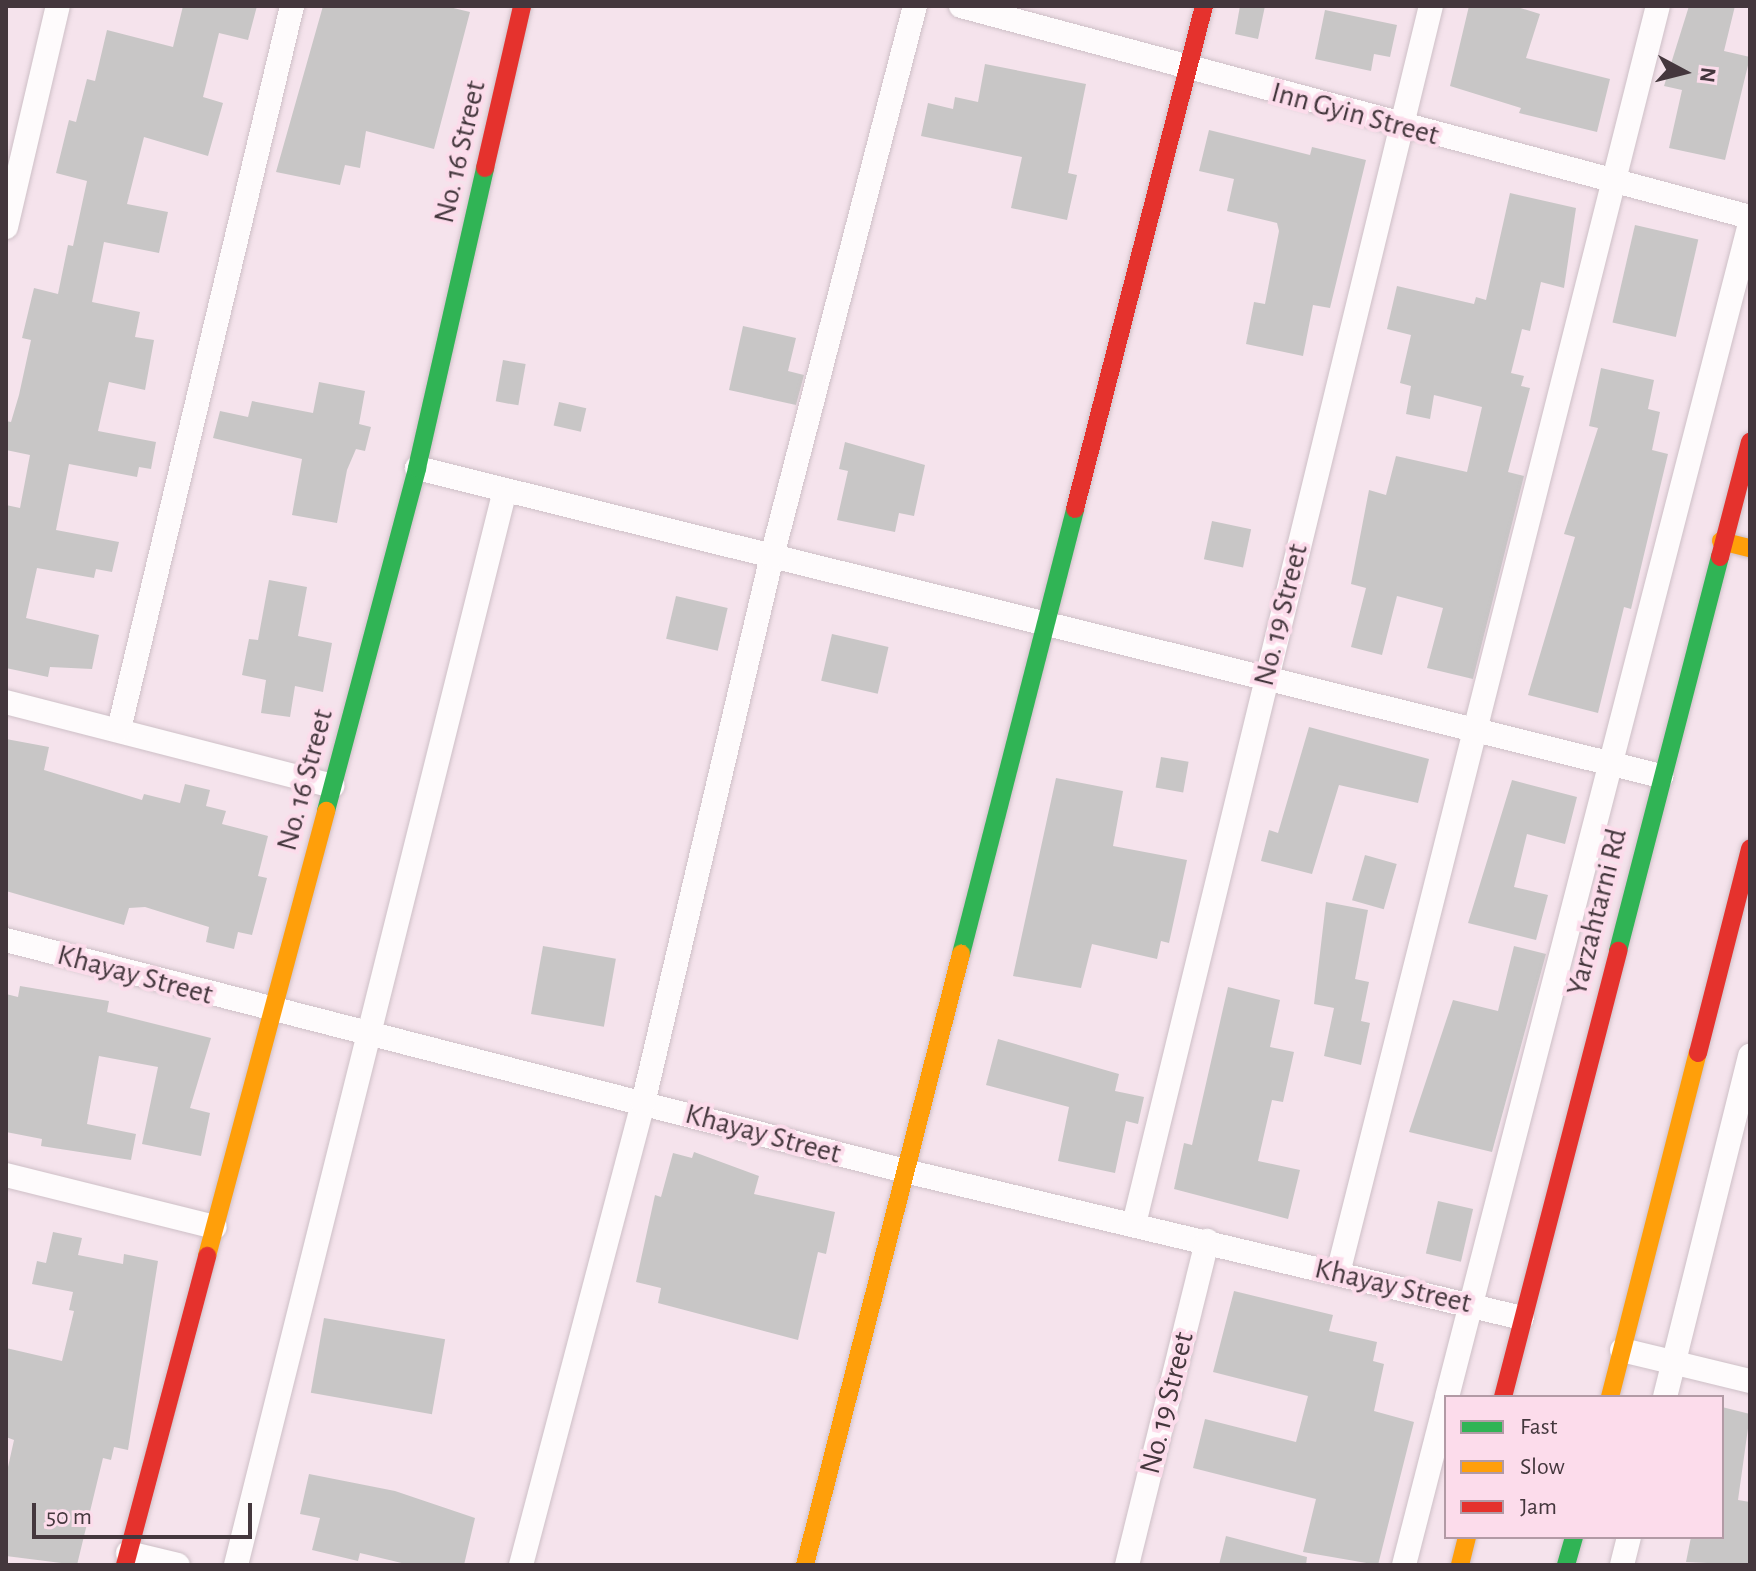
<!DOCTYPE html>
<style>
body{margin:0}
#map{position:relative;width:1756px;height:1571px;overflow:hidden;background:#f5e3ec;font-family:"Alegreya Sans",sans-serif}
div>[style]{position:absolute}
.building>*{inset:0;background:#c8c6c6;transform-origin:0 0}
.roads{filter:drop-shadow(0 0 2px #cec0c7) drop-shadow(0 0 2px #cec0c7)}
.street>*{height:24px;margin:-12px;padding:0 12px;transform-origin:12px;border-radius:12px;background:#fefbfc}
.fast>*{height:18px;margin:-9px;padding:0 9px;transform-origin:9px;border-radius:9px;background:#30b455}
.slow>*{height:18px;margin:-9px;padding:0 9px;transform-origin:9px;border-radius:9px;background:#ff9f0a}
.jam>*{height:18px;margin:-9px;padding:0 9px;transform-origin:9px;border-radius:9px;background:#e5322d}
span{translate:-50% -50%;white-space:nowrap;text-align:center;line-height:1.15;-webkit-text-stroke:8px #fcdceb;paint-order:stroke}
.street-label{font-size:30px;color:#44373d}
.frame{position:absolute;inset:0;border:8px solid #44373d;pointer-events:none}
.legend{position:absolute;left:1444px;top:1395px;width:280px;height:144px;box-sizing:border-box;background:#fcdceb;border:2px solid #b29aa5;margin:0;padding:10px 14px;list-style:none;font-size:24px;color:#44373d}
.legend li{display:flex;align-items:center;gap:16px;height:40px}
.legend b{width:40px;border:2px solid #b29aa5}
.north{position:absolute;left:1644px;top:32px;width:80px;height:80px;-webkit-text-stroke:6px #fcdceb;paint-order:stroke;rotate:97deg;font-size:22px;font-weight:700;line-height:32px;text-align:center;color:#44373d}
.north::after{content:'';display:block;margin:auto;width:28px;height:36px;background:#44373d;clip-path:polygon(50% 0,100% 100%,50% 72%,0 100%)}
.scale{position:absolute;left:32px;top:1503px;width:220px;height:36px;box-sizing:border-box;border:4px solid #44373d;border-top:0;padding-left:10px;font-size:24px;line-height:28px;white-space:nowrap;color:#44373d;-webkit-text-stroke:6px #fcdceb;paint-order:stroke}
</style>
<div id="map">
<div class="building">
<div style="clip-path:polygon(183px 6px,257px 6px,248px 40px,219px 33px,203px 97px,223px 103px,208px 156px,144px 137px,127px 204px,168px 212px,159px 253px,104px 242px,92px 302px,140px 312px,135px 337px,154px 340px,145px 390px,109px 382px,98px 431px,156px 442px,151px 469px,139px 467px,137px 477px,69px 464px,56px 530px,119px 542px,112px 572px,96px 569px,94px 578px,37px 568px,26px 618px,99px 635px,92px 669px,50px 667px,48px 677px,6px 668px,6px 505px,20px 508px,30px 455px,6px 450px,6px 421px,11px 422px,19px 395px,31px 340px,22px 338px,34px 288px,58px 294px,68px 245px,73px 246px,87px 181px,56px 173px,69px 120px,76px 122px,87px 79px,95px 81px,107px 30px,173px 47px)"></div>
<div style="clip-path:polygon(323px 6px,445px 6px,470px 12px,434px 149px,366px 131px,360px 168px,345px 165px,340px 185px,276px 172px)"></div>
<div style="clip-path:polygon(1240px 6px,1265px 6px,1258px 39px,1235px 34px)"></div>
<div style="clip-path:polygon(1469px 6px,1514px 6px,1540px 14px,1526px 58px,1610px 79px,1597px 132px,1519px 113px,1521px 108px,1450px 86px)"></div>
<div style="clip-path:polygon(1689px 6px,1735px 6px,1724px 51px,1750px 57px,1725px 160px,1669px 148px,1682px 90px,1664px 86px)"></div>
<div style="clip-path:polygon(1325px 10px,1397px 25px,1390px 57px,1374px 54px,1371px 71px,1315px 59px)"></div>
<div style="clip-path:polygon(985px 64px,1086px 84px,1068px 173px,1077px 175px,1067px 220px,1011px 208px,1022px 157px,921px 136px,928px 103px,953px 109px,955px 97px,978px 102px)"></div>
<div style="clip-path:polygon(1209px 130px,1310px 155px,1312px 147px,1366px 160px,1330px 308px,1313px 305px,1303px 356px,1246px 344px,1254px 302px,1265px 304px,1279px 231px,1277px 223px,1227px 211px,1234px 179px,1199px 171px)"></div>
<div style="clip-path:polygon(1510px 193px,1576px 208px,1564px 288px,1541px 282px,1530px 331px,1522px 329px,1511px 373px,1524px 376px,1521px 386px,1530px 388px,1508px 472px,1524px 476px,1473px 679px,1427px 668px,1443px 608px,1397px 596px,1382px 655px,1351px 647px,1366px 588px,1351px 584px,1369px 490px,1386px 495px,1396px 456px,1467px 472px,1482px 407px,1434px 395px,1430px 419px,1406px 414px,1411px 386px,1400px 383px,1411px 335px,1387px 329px,1397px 286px,1474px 304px,1476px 297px,1486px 300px)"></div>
<div style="left:1635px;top:225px;width:65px;height:100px;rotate:13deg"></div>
<div style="clip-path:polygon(743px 326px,796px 338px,788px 371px,804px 375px,796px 405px,729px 390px)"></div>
<div style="left:503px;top:360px;width:23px;height:42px;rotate:10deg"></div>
<div style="clip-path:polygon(1601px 368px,1654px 380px,1648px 409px,1660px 412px,1652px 450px,1668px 454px,1631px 609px,1624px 607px,1598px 713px,1528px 695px,1575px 537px,1564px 534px,1598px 428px,1589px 426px)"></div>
<div style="clip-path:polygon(319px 382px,365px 391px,359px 424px,371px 427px,365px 451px,356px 449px,347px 470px,337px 523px,292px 515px,302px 459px,213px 438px,220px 411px,248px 417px,252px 401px,313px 413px)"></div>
<div style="left:559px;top:402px;width:28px;height:24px;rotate:13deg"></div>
<div style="clip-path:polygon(845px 442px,925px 465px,914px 516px,899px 513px,895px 532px,837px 520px,848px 471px,839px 469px)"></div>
<div style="left:1212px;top:521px;width:40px;height:39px;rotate:12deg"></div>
<div style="clip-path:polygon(269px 580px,307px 587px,298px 636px,332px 643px,323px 692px,295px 686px,290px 717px,261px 713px,266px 680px,242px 675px,249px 639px,258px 640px)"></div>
<div style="left:676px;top:596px;width:53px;height:44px;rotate:13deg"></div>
<div style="left:832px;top:634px;width:58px;height:48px;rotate:13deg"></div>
<div style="clip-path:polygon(1309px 727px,1429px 759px,1418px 803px,1339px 785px,1312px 874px,1261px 861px,1269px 830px,1278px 833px)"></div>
<div style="clip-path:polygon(6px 739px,49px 747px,44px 770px,142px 800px,144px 794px,180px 803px,185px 784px,210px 790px,206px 806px,226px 811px,222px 824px,268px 836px,258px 876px,267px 878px,252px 935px,238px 932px,234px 949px,206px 942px,209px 927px,145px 907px,129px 908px,124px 925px,6px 891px)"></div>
<div style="left:1161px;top:757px;width:28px;height:31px;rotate:10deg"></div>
<div style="clip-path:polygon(1056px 778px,1123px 791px,1113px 846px,1187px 860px,1169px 943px,1161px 941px,1157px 959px,1092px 944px,1081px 988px,1013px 976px)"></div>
<div style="clip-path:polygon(1512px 780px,1577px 797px,1565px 844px,1527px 834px,1514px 887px,1548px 895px,1536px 940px,1468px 923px)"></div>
<div style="left:1365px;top:855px;width:33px;height:47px;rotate:16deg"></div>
<div style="clip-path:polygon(1326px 902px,1368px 910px,1355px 979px,1369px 982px,1361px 1021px,1370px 1023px,1361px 1065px,1324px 1056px,1334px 1008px,1314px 1004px)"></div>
<div style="left:543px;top:946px;width:74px;height:69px;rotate:10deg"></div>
<div style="clip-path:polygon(1514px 946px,1546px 954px,1492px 1152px,1409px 1132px,1453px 1000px,1498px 1011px)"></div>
<div style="clip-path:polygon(20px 986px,109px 1001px,107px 1012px,211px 1038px,190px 1108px,210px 1113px,201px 1156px,142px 1144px,158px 1067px,99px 1056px,87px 1124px,136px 1134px,131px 1160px,41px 1146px,42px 1139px,6px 1132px,6px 994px,18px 997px)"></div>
<div style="clip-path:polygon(1228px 987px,1280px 1000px,1270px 1047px,1294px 1052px,1283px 1102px,1272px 1100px,1258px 1161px,1300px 1170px,1288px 1219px,1174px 1189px,1184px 1143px,1192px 1145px)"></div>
<div style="clip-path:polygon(998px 1039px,1119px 1074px,1115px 1091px,1144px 1097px,1138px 1124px,1126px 1121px,1115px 1173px,1058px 1161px,1069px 1107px,986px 1085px)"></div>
<div style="clip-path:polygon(694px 1152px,759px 1176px,754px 1194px,835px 1212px,826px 1254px,818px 1252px,798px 1340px,658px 1303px,661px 1288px,636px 1282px,655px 1195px,661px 1197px,673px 1153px,692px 1158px)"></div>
<div style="left:1438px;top:1201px;width:36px;height:54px;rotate:13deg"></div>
<div style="clip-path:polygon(53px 1232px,82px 1238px,78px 1255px,123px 1264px,124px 1254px,158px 1261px,128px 1450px,114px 1447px,111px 1460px,103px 1458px,77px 1565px,6px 1556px,6px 1476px,14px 1440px,6px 1437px,6px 1348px,62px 1361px,74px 1311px,69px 1310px,73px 1292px,32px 1284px,37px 1261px,46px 1263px)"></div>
<div style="clip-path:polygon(1234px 1291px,1333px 1315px,1329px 1331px,1377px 1342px,1373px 1361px,1384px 1364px,1374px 1411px,1414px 1422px,1378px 1565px,1303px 1552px,1316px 1499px,1193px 1468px,1205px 1419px,1296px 1442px,1308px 1396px,1213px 1372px)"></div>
<div style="left:324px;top:1318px;width:123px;height:76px;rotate:10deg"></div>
<div style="clip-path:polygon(1722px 1407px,1750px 1414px,1738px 1500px,1750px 1502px,1750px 1565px,1686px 1562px,1691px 1537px,1722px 1537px)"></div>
<div style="clip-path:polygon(309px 1474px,395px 1491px,475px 1518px,464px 1565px,410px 1565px,360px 1553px,358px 1561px,312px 1550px,320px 1518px,300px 1514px)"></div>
<div style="clip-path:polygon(1226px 1536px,1307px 1557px,1306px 1565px,1219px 1565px)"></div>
</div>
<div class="roads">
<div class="street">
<div style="left:961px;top:6px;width:817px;rotate:14.97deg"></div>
<div style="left:6px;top:227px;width:227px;rotate:-76.8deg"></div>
<div style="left:417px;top:468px;width:1282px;rotate:13.91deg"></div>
<div style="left:6px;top:702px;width:337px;rotate:14.4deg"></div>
<div style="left:119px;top:729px;width:743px;rotate:-76.54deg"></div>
<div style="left:6px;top:940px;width:928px;rotate:14.41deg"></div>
<div style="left:905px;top:1171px;width:634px;rotate:13.4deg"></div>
<div style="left:6px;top:1175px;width:215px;rotate:14deg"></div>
<div style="left:1134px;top:1224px;width:1254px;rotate:-76.3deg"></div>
<div style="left:1338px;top:1273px;width:1307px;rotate:-75.83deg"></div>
<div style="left:1622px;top:1350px;width:132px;rotate:13.6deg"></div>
<div style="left:1447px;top:1397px;width:1212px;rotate:-75.52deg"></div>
<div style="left:1665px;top:1397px;width:352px;rotate:-76deg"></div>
<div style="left:128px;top:1553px;width:51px;rotate:13.5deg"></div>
<div style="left:236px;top:1565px;width:1108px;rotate:-75.95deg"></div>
<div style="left:521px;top:1565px;width:478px;rotate:-75.2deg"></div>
<div style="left:643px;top:1103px;width:562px;rotate:-76.73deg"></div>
<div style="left:772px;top:556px;width:568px;rotate:-75.43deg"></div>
<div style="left:1127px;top:1565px;width:334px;rotate:-76.1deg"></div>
<div style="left:1404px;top:1565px;width:168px;rotate:-75.6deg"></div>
<div style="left:1622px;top:1565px;width:29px;rotate:-76deg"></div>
</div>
<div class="fast">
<div style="left:326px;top:811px;width:355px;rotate:-75.1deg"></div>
<div style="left:417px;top:468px;width:308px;rotate:-77.2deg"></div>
<div style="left:1618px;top:951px;width:407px;rotate:-75.5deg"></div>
<div style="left:961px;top:954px;width:459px;rotate:-75.6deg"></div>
<div style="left:1566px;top:1565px;width:29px;rotate:-74deg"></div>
</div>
<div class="slow">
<div style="left:1721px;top:541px;width:30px;rotate:14deg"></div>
<div style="left:207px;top:1256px;width:461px;rotate:-75deg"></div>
<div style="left:1610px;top:1397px;width:355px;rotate:-75.7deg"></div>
<div style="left:805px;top:1565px;width:631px;rotate:-75.68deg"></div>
<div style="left:1460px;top:1565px;width:29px;rotate:-76deg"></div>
</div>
<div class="jam">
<div style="left:485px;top:168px;width:166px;rotate:-77.1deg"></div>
<div style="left:1075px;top:509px;width:519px;rotate:-75.62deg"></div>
<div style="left:1720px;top:557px;width:119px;rotate:-75.4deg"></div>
<div style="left:1698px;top:1053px;width:211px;rotate:-75.7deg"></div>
<div style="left:1503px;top:1397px;width:461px;rotate:-75.5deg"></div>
<div style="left:125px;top:1565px;width:320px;rotate:-75.1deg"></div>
</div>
</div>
<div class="street-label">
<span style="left:1355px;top:114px;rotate:15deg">Inn Gyin Street</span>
<span style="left:460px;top:152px;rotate:-77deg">No. 16 Street</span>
<span style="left:1281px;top:615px;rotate:-76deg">No. 19 Street</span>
<span style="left:305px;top:780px;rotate:-75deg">No. 16 Street</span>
<span style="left:1597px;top:912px;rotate:-76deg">Yarzahtarni Rd</span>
<span style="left:135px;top:975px;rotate:15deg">Khayay Street</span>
<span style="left:763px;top:1134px;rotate:15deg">Khayay Street</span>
<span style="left:1393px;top:1286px;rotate:13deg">Khayay Street</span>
<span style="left:1167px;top:1403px;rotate:-76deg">No. 19 Street</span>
</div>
<div class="frame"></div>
<ul class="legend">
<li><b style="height:10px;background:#30b455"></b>Fast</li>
<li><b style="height:10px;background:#ff9f0a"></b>Slow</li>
<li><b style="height:10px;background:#e5322d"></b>Jam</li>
</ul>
<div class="north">N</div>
<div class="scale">50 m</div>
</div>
